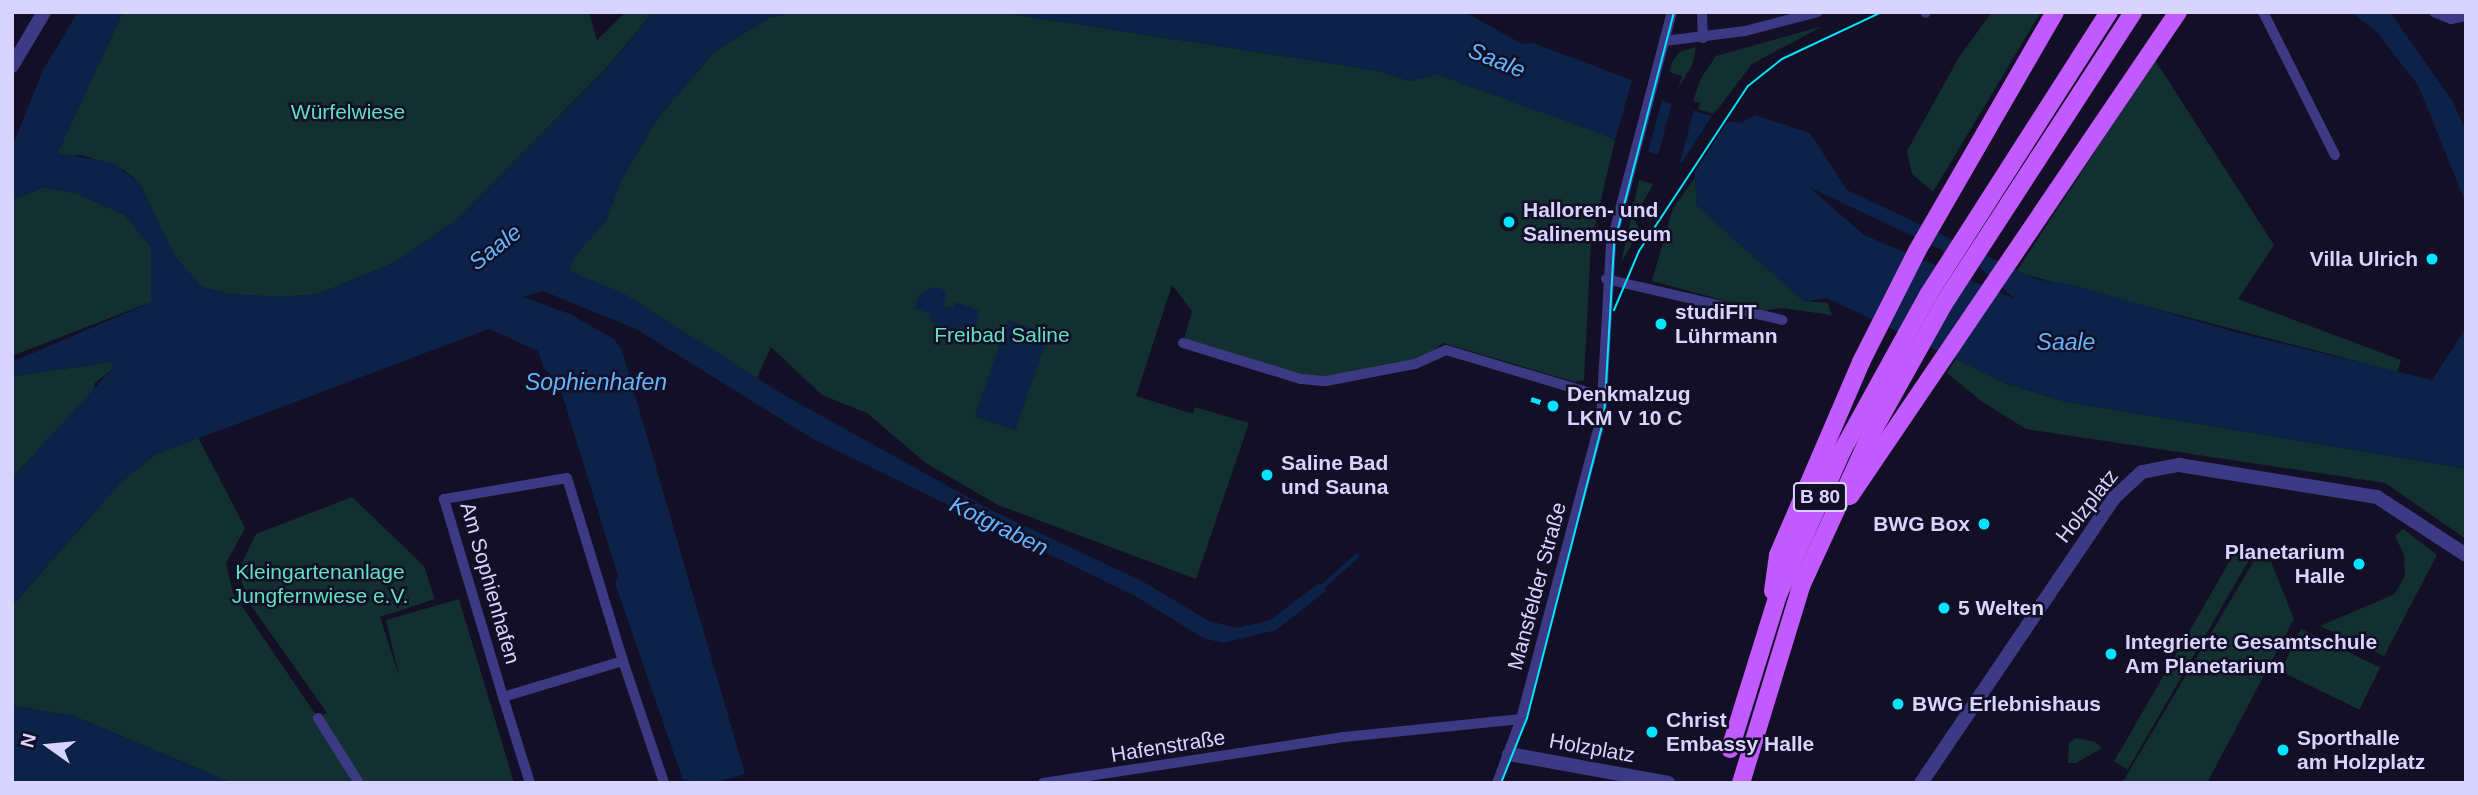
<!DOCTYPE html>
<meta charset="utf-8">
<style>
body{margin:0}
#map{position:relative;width:2478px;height:795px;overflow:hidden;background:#130f26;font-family:Helvetica,sans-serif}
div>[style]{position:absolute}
.green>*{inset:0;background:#12302f;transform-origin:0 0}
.water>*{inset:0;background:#0c2248;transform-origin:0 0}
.pier>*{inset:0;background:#130f26;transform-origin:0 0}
.stream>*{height:4.5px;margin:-2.25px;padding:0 2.25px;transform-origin:2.25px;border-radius:2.25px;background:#0c2248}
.minor>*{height:10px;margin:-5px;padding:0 5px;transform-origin:5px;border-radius:5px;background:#3d3a85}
.tertiary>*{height:14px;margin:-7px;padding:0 7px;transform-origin:7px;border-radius:7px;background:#3d3a85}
.primary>*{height:18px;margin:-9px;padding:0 9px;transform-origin:9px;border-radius:9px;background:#c25bff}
.tram>*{height:2px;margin:-1px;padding:0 1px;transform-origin:1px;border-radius:1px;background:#00e5ff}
.rail>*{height:4.5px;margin-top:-2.25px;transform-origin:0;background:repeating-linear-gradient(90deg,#00e5ff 0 10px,transparent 0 19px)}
.dots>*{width:19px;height:19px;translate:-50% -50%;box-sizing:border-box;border:4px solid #130f26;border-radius:50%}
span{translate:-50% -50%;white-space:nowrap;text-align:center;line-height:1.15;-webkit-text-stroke:5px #130f26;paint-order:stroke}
.shield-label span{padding:2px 5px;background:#130f26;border:2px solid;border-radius:5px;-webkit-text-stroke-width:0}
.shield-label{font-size:19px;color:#d9d4ff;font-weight:700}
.park-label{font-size:21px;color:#5fe0c0}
.poi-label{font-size:21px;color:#d9d4ff;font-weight:700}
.left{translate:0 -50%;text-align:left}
.right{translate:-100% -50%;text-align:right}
.street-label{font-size:21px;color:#d9d4ff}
.water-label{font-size:23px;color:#62b6ff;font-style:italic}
.frame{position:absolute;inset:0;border:14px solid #d9d4ff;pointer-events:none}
.north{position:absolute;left:14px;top:711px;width:70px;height:70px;-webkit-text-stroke:5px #130f26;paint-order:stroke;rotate:285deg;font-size:19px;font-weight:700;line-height:28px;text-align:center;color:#d9d4ff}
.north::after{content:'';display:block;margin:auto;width:24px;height:32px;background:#d9d4ff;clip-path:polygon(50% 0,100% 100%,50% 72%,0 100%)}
</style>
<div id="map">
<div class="green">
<div style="clip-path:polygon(123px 12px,589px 12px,597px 40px,626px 12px,653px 12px,605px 70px,456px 220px,396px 262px,318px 294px,282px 297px,230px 294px,202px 287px,175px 257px,139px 182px,124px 170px,82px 155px,61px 157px,57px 153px)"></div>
<div style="clip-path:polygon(792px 12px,998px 12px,1380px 71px,1410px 81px,1436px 74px,1603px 134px,1615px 140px,1591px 243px,1584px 380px,1575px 382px,1443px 343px,1415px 364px,1326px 381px,1183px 343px,1192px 311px,1172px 285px,1136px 396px,1193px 414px,1195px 407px,1249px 423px,1196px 579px,998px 505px,926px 463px,867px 413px,822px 395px,771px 347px,751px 391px,569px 271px,573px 258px,607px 219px,619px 184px,657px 119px,715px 51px,769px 18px)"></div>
<div style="clip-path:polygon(1992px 12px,2041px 12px,1933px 192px,1912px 174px,1907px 151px,1959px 57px)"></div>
<div style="clip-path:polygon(1823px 26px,1752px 64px,1714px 114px,1698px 109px,1700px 103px,1693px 101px,1701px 78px,1716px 56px)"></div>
<div style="clip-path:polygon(1696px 47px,1693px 63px,1678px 89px,1682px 76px,1669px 72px,1672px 62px,1679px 52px)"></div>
<div style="clip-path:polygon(2155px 60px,2274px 245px,2238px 299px,2401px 360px,2397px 372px,2016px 272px)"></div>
<div style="clip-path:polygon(1695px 178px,1697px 206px,1804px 301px,1828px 303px,1832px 315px,1781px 308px,1763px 311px,1652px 281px,1673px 208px)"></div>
<div style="clip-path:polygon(1639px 180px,1653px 184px,1634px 219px,1640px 230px,1621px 263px)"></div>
<div style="clip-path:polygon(44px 187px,76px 193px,125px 215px,151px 247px,151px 302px,12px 356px,12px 200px)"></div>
<div style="clip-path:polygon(1956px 359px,2007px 384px,2063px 401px,2466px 469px,2466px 539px,2385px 483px,2026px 429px,1981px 401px,1947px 373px)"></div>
<div style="clip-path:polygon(112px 362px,114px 368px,95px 383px,93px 393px,12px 478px,12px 376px)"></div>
<div style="clip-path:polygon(198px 437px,245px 528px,226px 563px,233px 593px,318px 718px,327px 713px,250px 604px,241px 581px,242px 563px,256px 534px,352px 497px,424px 566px,435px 599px,380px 617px,399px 676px,386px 620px,459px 599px,514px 783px,232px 783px,76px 717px,12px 705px,12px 606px,120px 483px,154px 455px)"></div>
<div style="clip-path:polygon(2403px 529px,2437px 555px,2384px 656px,2320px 626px,2395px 594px,2405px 575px,2404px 555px,2395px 536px)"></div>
<div style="clip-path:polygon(2264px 544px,2294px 619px,2207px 783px,2122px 783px)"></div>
<div style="left:2235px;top:552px;width:16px;height:242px;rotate:30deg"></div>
<div style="left:2301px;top:629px;width:88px;height:47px;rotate:26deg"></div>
<div style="clip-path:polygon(2076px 738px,2095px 742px,2102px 748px,2076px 763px,2068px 763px,2069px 743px)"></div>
</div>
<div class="water">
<div style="clip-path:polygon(78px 12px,123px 12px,58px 153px,112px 163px,139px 182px,175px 257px,202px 287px,230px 294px,282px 297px,318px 294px,396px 262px,456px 220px,605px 71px,653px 12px,792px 12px,769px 18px,715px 51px,657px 119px,619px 184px,607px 219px,573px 258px,569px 271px,623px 293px,784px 395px,993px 511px,1142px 581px,1209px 621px,1237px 628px,1270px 620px,1319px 583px,1326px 591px,1276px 630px,1223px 643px,1203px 638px,1135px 596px,813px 439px,636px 329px,543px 291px,523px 297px,570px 314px,614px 339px,622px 350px,745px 774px,714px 783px,683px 780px,615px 583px,618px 576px,558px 381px,544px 369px,538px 351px,489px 329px,154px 455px,120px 483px,12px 606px,12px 478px,114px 367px,112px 362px,12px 376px,12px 362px,151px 302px,151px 247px,125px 215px,76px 193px,44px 187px,12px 200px,12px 147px,43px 70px)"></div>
<div style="clip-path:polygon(evenodd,998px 12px,1465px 12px,1522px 44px,1533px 43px,1632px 80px,1639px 93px,1730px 122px,1741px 123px,1755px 115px,1810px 133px,1847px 190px,2036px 279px,2073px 285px,2235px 332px,2432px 380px,2466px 328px,2466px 469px,2063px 401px,2007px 384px,1827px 298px,1804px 302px,1697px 206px,1694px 168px,1436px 74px,1410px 81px,1380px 71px,998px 12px,1809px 187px,1980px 268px,2015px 299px,1864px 235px,1809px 187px)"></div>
<div style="clip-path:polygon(2351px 12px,2390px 12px,2453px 102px,2466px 131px,2466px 204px,2418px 85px,2375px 30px)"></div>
<div style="clip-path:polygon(934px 287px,947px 291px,943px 306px,953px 308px,955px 302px,979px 310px,974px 336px,929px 321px,931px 314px,915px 308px,920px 294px)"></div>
<div style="left:1008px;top:320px;width:43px;height:102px;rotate:19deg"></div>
<div style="clip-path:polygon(12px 705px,76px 717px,232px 783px,12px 783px)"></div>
</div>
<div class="pier">
<div style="clip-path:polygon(1633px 77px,1641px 90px,1663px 96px,1647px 155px,1614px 144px)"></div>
<div style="left:1673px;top:99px;width:23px;height:62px;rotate:15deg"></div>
<div style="clip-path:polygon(1715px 111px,1730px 118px,1691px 178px,1691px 170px,1680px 166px)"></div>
</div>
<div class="stream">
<div style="left:1320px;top:588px;width:48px;rotate:-41.6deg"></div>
</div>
<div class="minor">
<div style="left:1702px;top:12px;width:26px;rotate:88deg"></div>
<div style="left:1925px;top:12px;width:1px;rotate:45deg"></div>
<div style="left:2263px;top:12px;width:160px;rotate:63.3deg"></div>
<div style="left:2434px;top:12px;width:18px;rotate:22deg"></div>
<div style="left:2451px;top:19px;width:15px;rotate:-11deg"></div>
<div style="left:1664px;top:41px;width:82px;rotate:-7deg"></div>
<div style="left:1745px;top:31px;width:75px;rotate:-14.6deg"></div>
<div style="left:1606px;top:279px;width:181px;rotate:13.1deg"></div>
<div style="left:1183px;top:343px;width:123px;rotate:17deg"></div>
<div style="left:1301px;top:379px;width:25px;rotate:5deg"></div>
<div style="left:1326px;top:381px;width:91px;rotate:-10.8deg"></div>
<div style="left:1415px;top:364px;width:34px;rotate:-24deg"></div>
<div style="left:1446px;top:350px;width:165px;rotate:16.6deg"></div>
<div style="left:623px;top:661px;width:129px;rotate:71.4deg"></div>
<div style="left:503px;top:697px;width:125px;rotate:-16.7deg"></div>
<div style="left:623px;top:661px;width:191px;rotate:-107deg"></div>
<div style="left:567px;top:478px;width:125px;rotate:170.3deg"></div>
<div style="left:444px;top:499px;width:207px;rotate:73.4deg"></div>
<div style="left:503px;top:697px;width:90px;rotate:72.6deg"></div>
<div style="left:318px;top:718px;width:77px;rotate:57.8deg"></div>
<div style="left:1043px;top:783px;width:304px;rotate:-8.7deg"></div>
<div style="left:1344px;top:737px;width:178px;rotate:-5.8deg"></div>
<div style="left:1497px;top:783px;width:68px;rotate:-69.4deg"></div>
<div style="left:1521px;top:719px;width:311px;rotate:-75.1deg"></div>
<div style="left:1601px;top:418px;width:174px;rotate:-86.7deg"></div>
<div style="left:1611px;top:244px;width:240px;rotate:-75.3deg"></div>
</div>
<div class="tertiary">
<div style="left:12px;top:66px;width:63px;rotate:-59.3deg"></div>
<div style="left:1509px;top:754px;width:162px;rotate:10.3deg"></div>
<div style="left:1921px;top:783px;width:344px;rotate:-55.9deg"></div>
<div style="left:2114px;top:498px;width:38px;rotate:-43deg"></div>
<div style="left:2142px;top:472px;width:38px;rotate:-11deg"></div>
<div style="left:2179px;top:465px;width:201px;rotate:9.2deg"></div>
<div style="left:2377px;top:497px;width:106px;rotate:33.1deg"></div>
</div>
<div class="primary">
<div style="left:1850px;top:496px;width:585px;rotate:-55.88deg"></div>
<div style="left:1773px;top:591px;width:36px;rotate:-82deg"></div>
<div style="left:1778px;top:555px;width:210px;rotate:-66.7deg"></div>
<div style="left:1861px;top:362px;width:124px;rotate:-63.2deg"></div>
<div style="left:1917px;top:251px;width:276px;rotate:-60deg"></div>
<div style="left:1730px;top:749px;width:161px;rotate:-72.7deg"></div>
<div style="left:1778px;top:595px;width:158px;rotate:-66deg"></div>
<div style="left:1842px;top:451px;width:178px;rotate:-61.1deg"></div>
<div style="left:1928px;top:295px;width:336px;rotate:-57.4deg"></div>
<div style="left:1741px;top:783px;width:208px;rotate:-73deg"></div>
<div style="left:1802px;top:584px;width:165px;rotate:-65.3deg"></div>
<div style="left:1871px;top:434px;width:148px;rotate:-60.8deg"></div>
<div style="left:1943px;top:305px;width:349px;rotate:-57deg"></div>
</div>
<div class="tram">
<div style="left:1614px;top:310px;width:64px;rotate:-67deg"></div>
<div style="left:1639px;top:251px;width:198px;rotate:-56.6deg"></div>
<div style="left:1748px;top:86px;width:43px;rotate:-38.5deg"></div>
<div style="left:1782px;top:59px;width:110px;rotate:-25.2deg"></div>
<div style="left:1501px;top:783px;width:70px;rotate:-68.2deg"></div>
<div style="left:1527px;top:718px;width:309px;rotate:-75.6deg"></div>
<div style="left:1604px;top:419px;width:175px;rotate:-86.7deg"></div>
<div style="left:1614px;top:244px;width:240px;rotate:-75.5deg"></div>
</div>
<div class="rail">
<div style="left:1531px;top:399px;width:43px;rotate:17.6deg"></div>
</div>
<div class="dots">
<div style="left:1509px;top:222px;background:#00e5ff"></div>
<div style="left:2432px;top:259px;background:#00e5ff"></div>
<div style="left:1661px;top:324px;background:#00e5ff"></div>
<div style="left:1553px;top:406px;background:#00e5ff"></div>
<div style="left:1267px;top:475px;background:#00e5ff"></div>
<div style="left:1984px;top:524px;background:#00e5ff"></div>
<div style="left:2359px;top:564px;background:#00e5ff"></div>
<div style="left:1944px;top:608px;background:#00e5ff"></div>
<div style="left:2111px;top:654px;background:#00e5ff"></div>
<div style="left:1898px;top:704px;background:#00e5ff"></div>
<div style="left:1652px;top:732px;background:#00e5ff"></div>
<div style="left:2283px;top:750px;background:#00e5ff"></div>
</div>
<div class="shield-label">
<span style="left:1820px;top:497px">B 80</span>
</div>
<div class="park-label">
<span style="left:348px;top:112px">Würfelwiese</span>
<span style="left:1002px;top:335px">Freibad Saline</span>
<span style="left:320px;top:584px">Kleingartenanlage<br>Jungfernwiese e.V.</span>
</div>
<div class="poi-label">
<span class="left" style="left:1523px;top:222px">Halloren- und<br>Salinemuseum</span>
<span class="right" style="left:2418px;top:259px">Villa Ulrich</span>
<span class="left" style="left:1675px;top:324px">studiFIT<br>Lührmann</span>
<span class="left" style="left:1567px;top:406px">Denkmalzug<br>LKM V 10 C</span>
<span class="left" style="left:1281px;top:475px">Saline Bad<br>und Sauna</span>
<span class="right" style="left:1970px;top:524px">BWG Box</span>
<span class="right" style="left:2345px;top:564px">Planetarium<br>Halle</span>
<span class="left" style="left:1958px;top:608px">5 Welten</span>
<span class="left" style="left:2125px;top:654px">Integrierte Gesamtschule<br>Am Planetarium</span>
<span class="left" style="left:1912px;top:704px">BWG Erlebnishaus</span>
<span class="left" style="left:1666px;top:732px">Christ<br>Embassy Halle</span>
<span class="left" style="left:2297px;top:750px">Sporthalle<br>am Holzplatz</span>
</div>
<div class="street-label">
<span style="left:2087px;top:506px;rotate:-52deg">Holzplatz</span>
<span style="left:490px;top:583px;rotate:74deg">Am Sophienhafen</span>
<span style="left:1537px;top:586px;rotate:-75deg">Mansfelder Straße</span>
<span style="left:1168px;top:746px;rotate:-9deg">Hafenstraße</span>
<span style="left:1592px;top:748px;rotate:10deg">Holzplatz</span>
</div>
<div class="water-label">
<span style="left:1497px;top:60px;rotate:22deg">Saale</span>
<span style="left:495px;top:247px;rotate:-38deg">Saale</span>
<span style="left:2066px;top:342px">Saale</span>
<span style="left:596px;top:382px">Sophienhafen</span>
<span style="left:999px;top:526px;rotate:26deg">Kotgraben</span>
</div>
<div class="frame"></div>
<div class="north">N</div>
</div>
